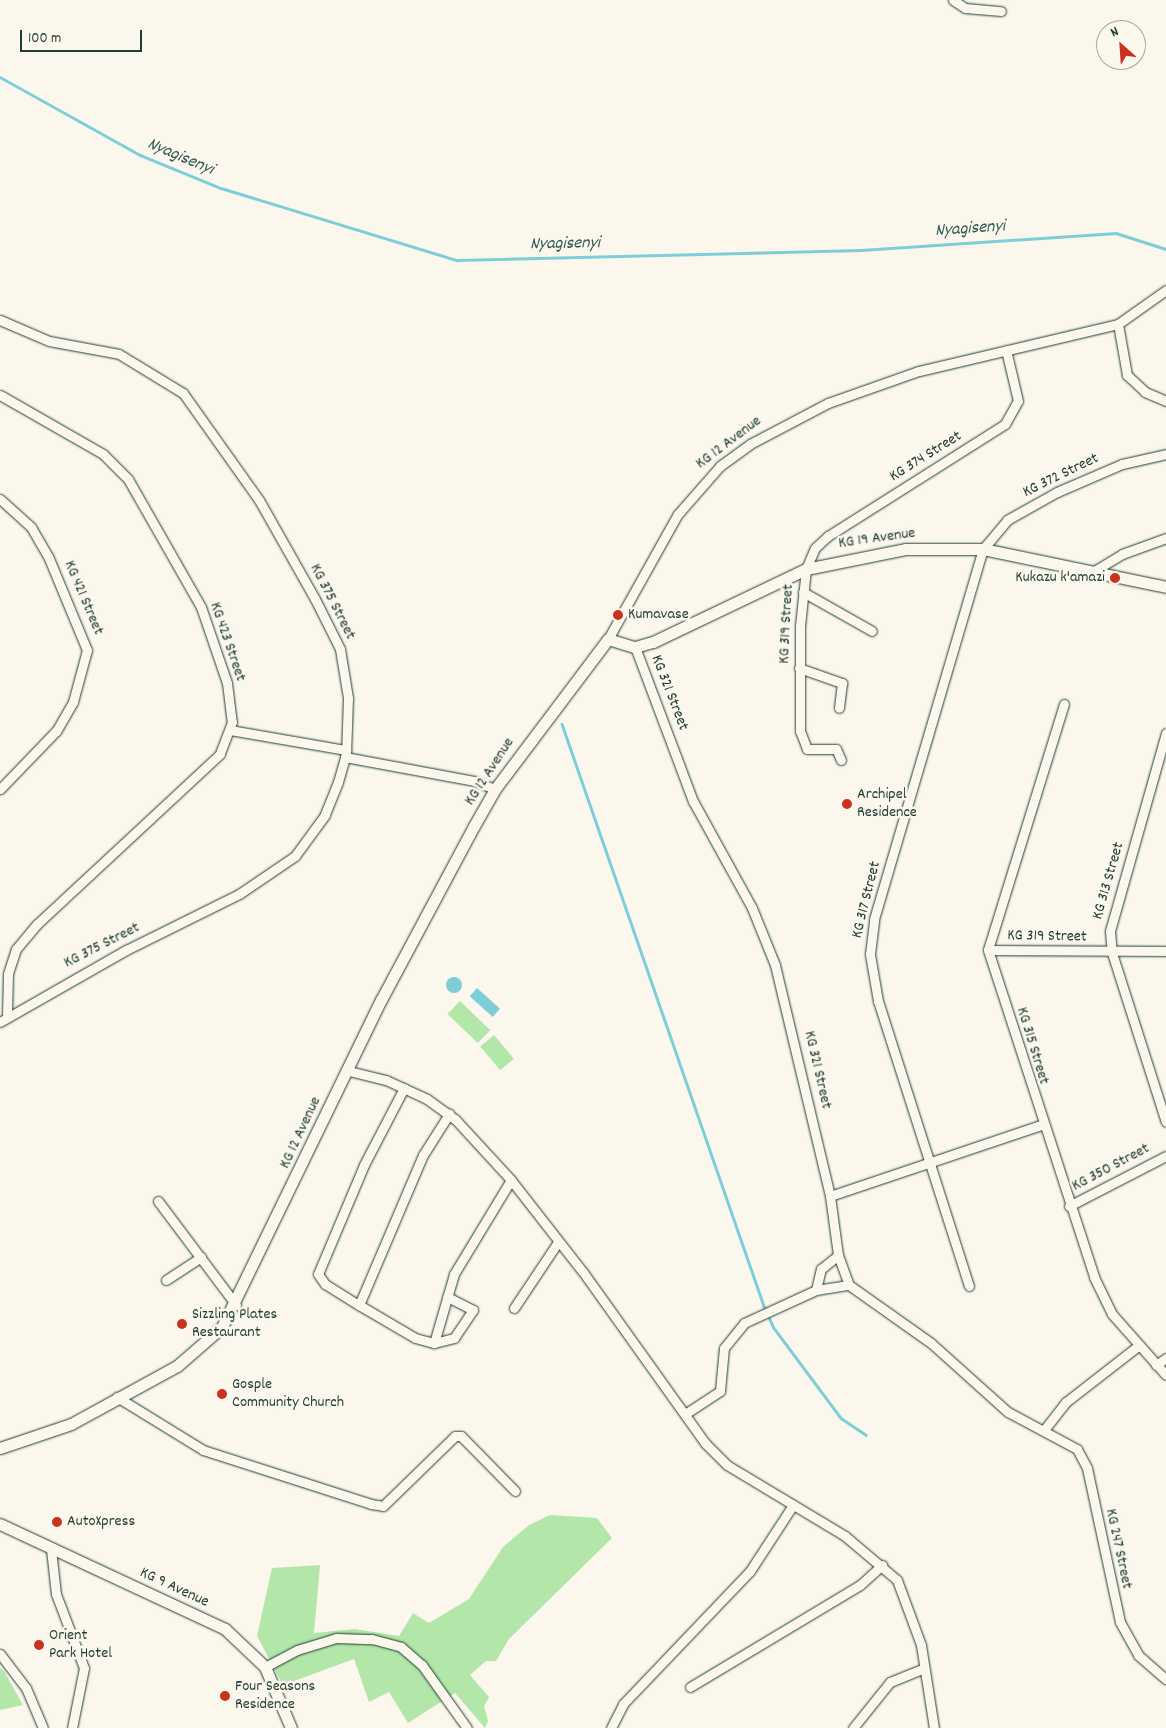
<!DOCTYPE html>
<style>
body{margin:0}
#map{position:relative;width:1166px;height:1728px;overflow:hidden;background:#fbf7ec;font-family:Dekko,sans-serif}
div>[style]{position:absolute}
.green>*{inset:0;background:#b2e7a9;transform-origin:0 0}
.water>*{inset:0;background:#7eced9;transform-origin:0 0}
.round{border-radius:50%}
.stream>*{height:2.5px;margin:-1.25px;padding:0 1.25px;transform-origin:1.25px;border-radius:1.25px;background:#7eced9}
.roads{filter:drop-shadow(0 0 1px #1f3d34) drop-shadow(0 0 1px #1f3d34)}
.minor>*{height:9px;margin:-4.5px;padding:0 4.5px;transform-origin:4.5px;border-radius:4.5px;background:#fbf7ec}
.major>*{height:11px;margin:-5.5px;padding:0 5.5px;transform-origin:5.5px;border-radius:5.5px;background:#fbf7ec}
.dots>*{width:14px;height:14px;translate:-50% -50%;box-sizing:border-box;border:2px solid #fbf7ec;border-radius:50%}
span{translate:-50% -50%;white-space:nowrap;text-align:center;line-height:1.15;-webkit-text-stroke:5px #fbf7ec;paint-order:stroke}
.street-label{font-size:16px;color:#1f3d34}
.poi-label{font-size:16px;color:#1f3d34}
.right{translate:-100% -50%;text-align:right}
.left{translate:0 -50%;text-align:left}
.water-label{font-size:18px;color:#325a55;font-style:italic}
.north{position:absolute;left:1096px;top:20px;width:50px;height:50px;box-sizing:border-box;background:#fbf7ec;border:1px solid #a3ada2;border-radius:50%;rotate:334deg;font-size:14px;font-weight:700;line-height:20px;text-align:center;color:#1f3d34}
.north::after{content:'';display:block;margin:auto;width:18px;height:22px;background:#c8321e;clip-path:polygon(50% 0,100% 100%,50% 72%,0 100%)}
.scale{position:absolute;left:20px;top:30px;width:122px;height:22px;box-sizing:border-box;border:2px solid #1f3d34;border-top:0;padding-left:6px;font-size:15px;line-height:18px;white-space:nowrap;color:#1f3d34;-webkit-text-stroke:4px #fbf7ec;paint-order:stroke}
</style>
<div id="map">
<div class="green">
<div style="left:460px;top:1001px;width:42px;height:18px;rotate:44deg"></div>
<div style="left:494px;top:1035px;width:31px;height:18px;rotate:50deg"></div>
<div style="clip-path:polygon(550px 1515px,597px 1518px,612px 1538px,509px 1639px,496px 1661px,486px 1661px,470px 1675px,489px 1697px,484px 1706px,488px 1721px,485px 1728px,455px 1693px,408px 1723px,389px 1692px,369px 1702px,354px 1659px,283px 1685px,257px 1636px,272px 1568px,320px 1565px,314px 1633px,355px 1629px,399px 1636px,413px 1613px,429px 1623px,469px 1599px,503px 1547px,529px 1525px)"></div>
<div style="clip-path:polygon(0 1668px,4px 1671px,23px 1705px,0 1710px)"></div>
</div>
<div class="water">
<div class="round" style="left:446px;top:977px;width:16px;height:16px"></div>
<div style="left:477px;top:988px;width:31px;height:11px;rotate:42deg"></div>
</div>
<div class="stream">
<div style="left:0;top:77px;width:160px;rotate:29.1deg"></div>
<div style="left:140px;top:155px;width:87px;rotate:22.2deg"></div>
<div style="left:221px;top:188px;width:247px;rotate:17deg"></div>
<div style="left:457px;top:260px;width:404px;rotate:-1.4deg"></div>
<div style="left:861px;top:250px;width:256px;rotate:-3.8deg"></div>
<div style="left:1116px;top:233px;width:52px;rotate:17.7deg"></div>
<div style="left:562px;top:724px;width:616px;rotate:70.86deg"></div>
<div style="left:764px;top:1306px;width:24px;rotate:66deg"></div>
<div style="left:774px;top:1328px;width:112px;rotate:53.3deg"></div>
<div style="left:841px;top:1418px;width:30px;rotate:34deg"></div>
</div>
<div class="roads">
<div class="minor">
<div style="left:953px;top:0;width:14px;rotate:34deg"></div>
<div style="left:965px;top:8px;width:36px;rotate:5deg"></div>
<div style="left:0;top:320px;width:53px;rotate:23.2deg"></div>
<div style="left:49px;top:341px;width:71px;rotate:10.5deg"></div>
<div style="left:119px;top:354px;width:75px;rotate:31.4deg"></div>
<div style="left:183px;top:393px;width:131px;rotate:54.6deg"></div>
<div style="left:259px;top:500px;width:114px;rotate:60.5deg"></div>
<div style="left:315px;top:599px;width:56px;rotate:63.4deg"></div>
<div style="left:340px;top:649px;width:50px;rotate:80.7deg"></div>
<div style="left:348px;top:698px;width:56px;rotate:92deg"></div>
<div style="left:346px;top:754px;width:29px;rotate:106deg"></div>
<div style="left:338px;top:782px;width:35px;rotate:112deg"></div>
<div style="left:325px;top:815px;width:51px;rotate:126.2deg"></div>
<div style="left:295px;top:856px;width:68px;rotate:145.8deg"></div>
<div style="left:239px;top:894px;width:126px;rotate:153.6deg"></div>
<div style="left:126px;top:950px;width:145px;rotate:150.3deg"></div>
<div style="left:1118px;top:324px;width:52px;rotate:80deg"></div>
<div style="left:1127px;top:375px;width:25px;rotate:43deg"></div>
<div style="left:1145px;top:392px;width:23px;rotate:23deg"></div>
<div style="left:0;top:395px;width:119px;rotate:29.8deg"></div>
<div style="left:103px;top:454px;width:35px;rotate:45deg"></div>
<div style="left:128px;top:479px;width:147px;rotate:60.3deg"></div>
<div style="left:201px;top:607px;width:80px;rotate:71.1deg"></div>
<div style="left:227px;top:683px;width:39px;rotate:83deg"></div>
<div style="left:232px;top:722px;width:34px;rotate:111deg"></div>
<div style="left:220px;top:754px;width:250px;rotate:137.1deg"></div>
<div style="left:37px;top:924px;width:33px;rotate:130deg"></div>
<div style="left:16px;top:949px;width:26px;rotate:108deg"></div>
<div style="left:8px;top:974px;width:41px;rotate:91.4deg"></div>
<div style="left:0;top:499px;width:42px;rotate:42.1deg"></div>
<div style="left:31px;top:527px;width:34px;rotate:60deg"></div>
<div style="left:48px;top:556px;width:102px;rotate:67.5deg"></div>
<div style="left:87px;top:650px;width:54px;rotate:105.1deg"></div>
<div style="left:73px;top:702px;width:34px;rotate:120deg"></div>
<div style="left:56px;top:731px;width:81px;rotate:134deg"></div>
<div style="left:1094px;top:571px;width:33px;rotate:-31deg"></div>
<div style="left:1122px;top:554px;width:47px;rotate:-20deg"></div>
<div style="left:803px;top:592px;width:79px;rotate:29.5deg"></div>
<div style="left:608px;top:639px;width:143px;rotate:-60.8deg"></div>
<div style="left:678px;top:514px;width:64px;rotate:-48.8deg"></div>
<div style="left:720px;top:466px;width:37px;rotate:-36deg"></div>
<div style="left:750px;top:444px;width:88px;rotate:-27.7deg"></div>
<div style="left:828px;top:403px;width:96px;rotate:-19.4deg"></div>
<div style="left:919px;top:371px;width:204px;rotate:-13.3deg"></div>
<div style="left:1118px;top:324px;width:59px;rotate:-35.3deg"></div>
<div style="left:635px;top:647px;width:165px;rotate:69.4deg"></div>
<div style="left:693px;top:801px;width:122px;rotate:61.1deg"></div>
<div style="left:752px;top:908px;width:61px;rotate:68deg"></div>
<div style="left:775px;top:965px;width:237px;rotate:76.6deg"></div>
<div style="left:830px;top:1196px;width:60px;rotate:82.3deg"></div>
<div style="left:838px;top:1255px;width:32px;rotate:70deg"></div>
<div style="left:849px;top:1285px;width:100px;rotate:35.3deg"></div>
<div style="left:931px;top:1343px;width:103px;rotate:41.9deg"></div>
<div style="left:1008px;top:1412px;width:78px;rotate:28.2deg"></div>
<div style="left:1077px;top:1449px;width:21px;rotate:62deg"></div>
<div style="left:1087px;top:1468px;width:157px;rotate:77.9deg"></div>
<div style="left:1120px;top:1622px;width:38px;rotate:61deg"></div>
<div style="left:1138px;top:1655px;width:37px;rotate:41deg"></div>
<div style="left:799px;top:668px;width:46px;rotate:19.2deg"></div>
<div style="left:842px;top:683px;width:25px;rotate:97deg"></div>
<div style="left:1064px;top:704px;width:257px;rotate:107.2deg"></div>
<div style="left:988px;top:950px;width:344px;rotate:72deg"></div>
<div style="left:1094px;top:1277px;width:41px;rotate:64.1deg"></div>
<div style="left:1112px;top:1314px;width:81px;rotate:48.5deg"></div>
<div style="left:230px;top:730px;width:118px;rotate:9.8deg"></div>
<div style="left:1166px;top:733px;width:206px;rotate:105.8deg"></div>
<div style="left:1110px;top:931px;width:22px;rotate:85deg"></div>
<div style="left:1112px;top:953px;width:177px;rotate:72.3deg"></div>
<div style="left:345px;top:757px;width:131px;rotate:10.5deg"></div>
<div style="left:474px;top:781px;width:22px;rotate:21deg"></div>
<div style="left:841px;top:760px;width:12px;rotate:-114deg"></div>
<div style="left:836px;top:749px;width:29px;rotate:180deg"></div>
<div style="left:807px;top:749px;width:19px;rotate:-111deg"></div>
<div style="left:800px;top:731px;width:105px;rotate:-90deg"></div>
<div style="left:800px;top:626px;width:57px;rotate:-84deg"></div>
<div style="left:806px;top:569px;width:23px;rotate:-67deg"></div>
<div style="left:815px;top:548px;width:18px;rotate:-43deg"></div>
<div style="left:828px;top:536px;width:209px;rotate:-32.3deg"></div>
<div style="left:1005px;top:424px;width:26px;rotate:-61deg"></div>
<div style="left:1018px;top:401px;width:52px;rotate:-103.2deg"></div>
<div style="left:988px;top:950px;width:178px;rotate:0.3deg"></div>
<div style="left:349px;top:1071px;width:38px;rotate:14deg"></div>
<div style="left:386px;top:1080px;width:45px;rotate:24.9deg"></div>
<div style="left:427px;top:1099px;width:34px;rotate:36deg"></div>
<div style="left:455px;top:1119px;width:83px;rotate:47.4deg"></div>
<div style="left:511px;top:1180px;width:117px;rotate:52deg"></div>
<div style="left:583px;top:1272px;width:210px;rotate:54.5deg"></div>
<div style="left:705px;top:1443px;width:31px;rotate:45deg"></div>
<div style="left:727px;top:1465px;width:138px;rotate:31deg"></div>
<div style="left:845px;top:1536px;width:68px;rotate:40.2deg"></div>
<div style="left:897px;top:1580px;width:69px;rotate:69.7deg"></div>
<div style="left:921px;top:1645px;width:84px;rotate:81.1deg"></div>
<div style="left:404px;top:1088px;width:87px;rotate:117.5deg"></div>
<div style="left:364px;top:1165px;width:118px;rotate:112.9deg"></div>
<div style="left:318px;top:1274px;width:12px;rotate:55deg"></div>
<div style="left:325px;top:1284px;width:40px;rotate:32deg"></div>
<div style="left:359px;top:1305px;width:65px;rotate:30.5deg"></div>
<div style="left:415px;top:1338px;width:20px;rotate:15deg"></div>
<div style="left:434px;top:1343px;width:21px;rotate:-14deg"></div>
<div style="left:454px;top:1338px;width:34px;rotate:-56deg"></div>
<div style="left:473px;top:1310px;width:29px;rotate:-153deg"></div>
<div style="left:830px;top:1196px;width:223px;rotate:-18.6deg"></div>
<div style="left:158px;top:1201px;width:130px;rotate:53.1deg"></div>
<div style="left:1069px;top:1206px;width:109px;rotate:-27.3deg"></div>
<div style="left:166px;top:1280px;width:42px;rotate:-33.3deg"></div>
<div style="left:969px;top:1286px;width:299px;rotate:-107.7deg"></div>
<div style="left:878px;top:1001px;width:48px;rotate:-99.7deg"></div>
<div style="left:870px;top:954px;width:35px;rotate:-83deg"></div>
<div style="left:874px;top:919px;width:386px;rotate:-73.6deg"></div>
<div style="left:983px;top:549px;width:38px;rotate:-50deg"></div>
<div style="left:1007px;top:520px;width:57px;rotate:-29.2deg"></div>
<div style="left:1057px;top:492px;width:71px;rotate:-23.3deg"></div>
<div style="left:1122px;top:464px;width:45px;rotate:-12.8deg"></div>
<div style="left:816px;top:1290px;width:22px;rotate:-77deg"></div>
<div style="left:821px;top:1269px;width:22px;rotate:-39deg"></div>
<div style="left:359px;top:1305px;width:163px;rotate:-66.9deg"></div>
<div style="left:423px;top:1155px;width:49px;rotate:-57.6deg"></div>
<div style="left:514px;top:1308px;width:79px;rotate:-56.3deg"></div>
<div style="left:434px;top:1343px;width:72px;rotate:-73.8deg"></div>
<div style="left:454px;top:1274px;width:110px;rotate:-58.8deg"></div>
<div style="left:1156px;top:1365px;width:12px;rotate:-35deg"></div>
<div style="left:117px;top:1397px;width:101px;rotate:31.6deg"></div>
<div style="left:203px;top:1450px;width:176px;rotate:17.8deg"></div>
<div style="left:371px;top:1504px;width:12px;rotate:9deg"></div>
<div style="left:383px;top:1506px;width:100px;rotate:-44.2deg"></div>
<div style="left:455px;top:1436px;width:6px"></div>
<div style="left:461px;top:1436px;width:77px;rotate:45.5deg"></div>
<div style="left:685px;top:1414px;width:42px;rotate:-33.3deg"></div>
<div style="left:720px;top:1391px;width:43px;rotate:-84.7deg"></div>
<div style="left:724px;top:1348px;width:32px;rotate:-51deg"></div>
<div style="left:744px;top:1323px;width:79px;rotate:-24.6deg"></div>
<div style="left:816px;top:1290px;width:33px;rotate:-9deg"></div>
<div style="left:1044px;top:1430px;width:36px;rotate:-52deg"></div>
<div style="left:1066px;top:1402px;width:91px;rotate:-37.9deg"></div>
<div style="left:51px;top:1549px;width:45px;rotate:83.7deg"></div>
<div style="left:56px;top:1594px;width:79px;rotate:69.3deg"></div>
<div style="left:84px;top:1668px;width:61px;rotate:101.3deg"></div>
<div style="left:0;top:1654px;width:43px;rotate:52.6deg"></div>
<div style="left:26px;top:1688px;width:43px;rotate:67deg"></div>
<div style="left:265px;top:1667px;width:36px;rotate:-28deg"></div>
<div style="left:297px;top:1650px;width:41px;rotate:-17.1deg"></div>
<div style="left:336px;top:1638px;width:36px;rotate:2deg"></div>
<div style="left:372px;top:1639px;width:30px;rotate:15deg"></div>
<div style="left:401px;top:1647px;width:28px;rotate:41deg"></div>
<div style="left:422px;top:1665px;width:77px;rotate:54.5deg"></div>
<div style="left:690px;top:1687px;width:198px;rotate:-31deg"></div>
<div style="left:860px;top:1585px;width:30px;rotate:-42deg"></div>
<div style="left:611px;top:1728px;width:27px;rotate:-63deg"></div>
<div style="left:623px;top:1704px;width:184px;rotate:-46.3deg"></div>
<div style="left:750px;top:1571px;width:79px;rotate:-56.9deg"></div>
<div style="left:853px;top:1728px;width:59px;rotate:-51.2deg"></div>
<div style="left:890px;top:1682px;width:37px;rotate:-22deg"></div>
</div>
<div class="major">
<div style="left:0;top:1448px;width:75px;rotate:-18.7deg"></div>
<div style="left:71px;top:1424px;width:121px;rotate:-28.7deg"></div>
<div style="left:177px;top:1366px;width:60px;rotate:-40.9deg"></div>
<div style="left:222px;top:1327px;width:364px;rotate:-64.1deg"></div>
<div style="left:381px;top:1000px;width:197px;rotate:-61.9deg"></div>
<div style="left:474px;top:826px;width:43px;rotate:-60.4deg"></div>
<div style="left:495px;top:789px;width:188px;rotate:-53deg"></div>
<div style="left:608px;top:639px;width:28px;rotate:17deg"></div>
<div style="left:635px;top:647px;width:19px;rotate:-16deg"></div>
<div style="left:653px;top:642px;width:170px;rotate:-25.5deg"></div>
<div style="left:806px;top:569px;width:101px;rotate:-11.4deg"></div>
<div style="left:905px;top:549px;width:78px"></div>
<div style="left:983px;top:549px;width:187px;rotate:11.7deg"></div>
<div style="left:0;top:1524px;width:248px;rotate:25deg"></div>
<div style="left:225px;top:1629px;width:55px;rotate:43.5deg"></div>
<div style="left:265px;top:1667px;width:66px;rotate:66.9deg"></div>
</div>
</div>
<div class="dots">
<div style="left:1115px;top:578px;background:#c8321e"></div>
<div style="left:618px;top:615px;background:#c8321e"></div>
<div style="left:847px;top:804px;background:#c8321e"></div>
<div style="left:182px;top:1324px;background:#c8321e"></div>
<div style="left:222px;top:1394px;background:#c8321e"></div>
<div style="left:57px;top:1522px;background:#c8321e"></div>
<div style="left:39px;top:1645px;background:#c8321e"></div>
<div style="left:225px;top:1696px;background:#c8321e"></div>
</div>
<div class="street-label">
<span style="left:729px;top:443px;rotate:-37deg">KG 12 Avenue</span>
<span style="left:926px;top:457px;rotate:-32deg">KG 374 Street</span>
<span style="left:1061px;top:476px;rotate:-26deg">KG 372 Street</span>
<span style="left:877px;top:539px;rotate:-8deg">KG 19 Avenue</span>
<span style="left:83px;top:598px;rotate:67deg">KG 421 Street</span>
<span style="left:332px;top:602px;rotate:63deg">KG 375 Street</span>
<span style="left:787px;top:624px;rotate:-87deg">KG 319 Street</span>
<span style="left:227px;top:642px;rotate:71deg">KG 423 Street</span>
<span style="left:669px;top:693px;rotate:69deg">KG 321 Street</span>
<span style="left:490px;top:772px;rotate:-57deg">KG 12 Avenue</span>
<span style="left:1109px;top:881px;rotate:-74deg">KG 313 Street</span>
<span style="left:867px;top:900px;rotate:-76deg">KG 317 Street</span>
<span style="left:1047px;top:937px;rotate:1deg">KG 319 Street</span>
<span style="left:102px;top:946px;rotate:-27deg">KG 375 Street</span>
<span style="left:1032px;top:1046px;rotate:73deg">KG 315 Street</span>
<span style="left:817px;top:1070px;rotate:77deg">KG 321 Street</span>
<span style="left:301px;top:1133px;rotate:-65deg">KG 12 Avenue</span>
<span style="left:1111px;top:1168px;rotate:-28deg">KG 350 Street</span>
<span style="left:1118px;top:1549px;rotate:78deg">KG 247 Street</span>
<span style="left:174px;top:1588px;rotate:25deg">KG 9 Avenue</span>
</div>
<div class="poi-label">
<span class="right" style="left:1105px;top:578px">Kukazu k'amazi</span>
<span class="left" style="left:628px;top:615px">Kumavase</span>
<span class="left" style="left:857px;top:804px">Archipel<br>Residence</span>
<span class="left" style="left:192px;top:1324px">Sizzling Plates<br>Restaurant</span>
<span class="left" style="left:232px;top:1394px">Gosple<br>Community Church</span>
<span class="left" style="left:67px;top:1522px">AutoXpress</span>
<span class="left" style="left:49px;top:1645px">Orient<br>Park Hotel</span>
<span class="left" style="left:235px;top:1696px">Four Seasons<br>Residence</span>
</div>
<div class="water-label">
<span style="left:180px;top:158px;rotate:23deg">Nyagisenyi</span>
<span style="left:970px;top:230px;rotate:-4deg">Nyagisenyi</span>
<span style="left:565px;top:245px;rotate:-1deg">Nyagisenyi</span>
</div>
<div class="north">N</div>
<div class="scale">100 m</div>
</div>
